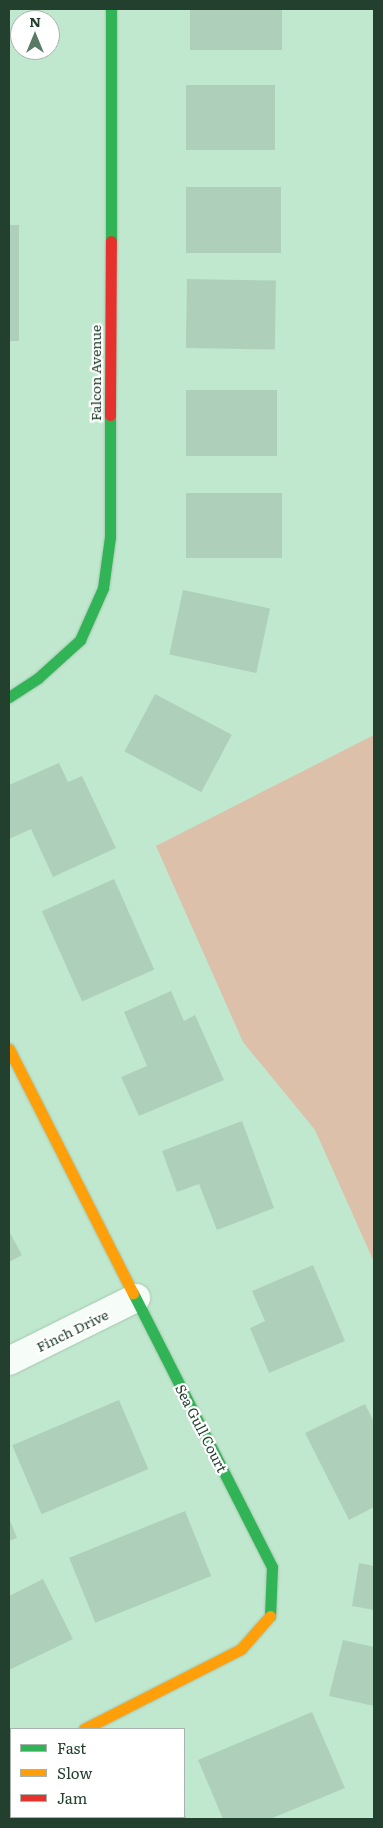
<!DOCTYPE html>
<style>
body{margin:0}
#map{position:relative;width:383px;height:1828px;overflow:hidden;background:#c0e8ce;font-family:Literata,serif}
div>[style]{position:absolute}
.green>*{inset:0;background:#dcc0a9}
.building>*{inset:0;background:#aed0ba;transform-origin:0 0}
.roads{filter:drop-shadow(0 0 1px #a5c5b0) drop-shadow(0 0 1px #a5c5b0)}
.street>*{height:28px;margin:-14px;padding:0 14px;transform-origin:14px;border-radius:14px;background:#f6fcf8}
.fast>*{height:11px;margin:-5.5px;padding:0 5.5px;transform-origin:5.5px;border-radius:5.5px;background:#30b455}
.slow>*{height:11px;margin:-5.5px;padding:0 5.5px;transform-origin:5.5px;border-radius:5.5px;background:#ff9f0a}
.jam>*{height:11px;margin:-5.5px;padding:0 5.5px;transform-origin:5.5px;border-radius:5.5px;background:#e5322d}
span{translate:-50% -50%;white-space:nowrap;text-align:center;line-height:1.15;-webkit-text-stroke:4.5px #fff;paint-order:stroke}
.street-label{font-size:14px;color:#22402d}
.frame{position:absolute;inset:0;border:10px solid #22402d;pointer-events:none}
.legend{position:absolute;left:10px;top:1728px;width:175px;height:90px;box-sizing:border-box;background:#fff;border:1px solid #a7b3ab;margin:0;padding:6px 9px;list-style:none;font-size:15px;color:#22402d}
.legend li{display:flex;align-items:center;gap:10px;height:25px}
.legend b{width:25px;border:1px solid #a7b3ab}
.north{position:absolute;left:10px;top:10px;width:50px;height:50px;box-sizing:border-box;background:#fff;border:1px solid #a7b3ab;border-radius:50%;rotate:0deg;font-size:14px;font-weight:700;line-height:20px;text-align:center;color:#22402d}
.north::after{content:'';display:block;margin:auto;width:18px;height:22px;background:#597b65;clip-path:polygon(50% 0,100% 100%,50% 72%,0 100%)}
</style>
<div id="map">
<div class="green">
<div style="clip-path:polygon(374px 735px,374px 1262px,315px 1130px,243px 1042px,156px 846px)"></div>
</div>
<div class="building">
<div style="left:190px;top:9px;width:92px;height:41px"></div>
<div style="left:186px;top:85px;width:89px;height:65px"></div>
<div style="left:186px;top:187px;width:95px;height:66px"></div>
<div style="left:9px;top:225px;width:10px;height:116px"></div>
<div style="left:187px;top:279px;width:89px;height:69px;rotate:1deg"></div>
<div style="left:186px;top:390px;width:91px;height:66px"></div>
<div style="left:186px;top:493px;width:96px;height:65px"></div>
<div style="left:183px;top:590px;width:89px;height:66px;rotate:12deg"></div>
<div style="left:155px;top:694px;width:87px;height:65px;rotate:28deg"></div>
<div style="clip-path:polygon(59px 763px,68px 782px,82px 776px,116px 848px,53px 877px,31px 829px,9px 839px,9px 785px)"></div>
<div style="left:114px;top:879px;width:99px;height:79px;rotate:66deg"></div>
<div style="clip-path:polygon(171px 991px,184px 1021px,195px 1015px,224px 1080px,139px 1116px,121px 1077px,147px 1066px,124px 1012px)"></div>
<div style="clip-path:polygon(242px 1121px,274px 1208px,217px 1230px,199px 1184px,177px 1192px,162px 1151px)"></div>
<div style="clip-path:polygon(9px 1231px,22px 1255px,9px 1262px)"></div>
<div style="clip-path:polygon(313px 1265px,345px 1341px,269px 1373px,250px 1328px,265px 1321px,252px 1291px)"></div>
<div style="left:119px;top:1400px;width:75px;height:116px;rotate:67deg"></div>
<div style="clip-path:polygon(365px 1404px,374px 1422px,374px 1507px,349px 1520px,305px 1433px)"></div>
<div style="left:185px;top:1511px;width:70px;height:125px;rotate:68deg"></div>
<div style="clip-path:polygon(9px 1518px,17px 1538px,9px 1541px)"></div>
<div style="clip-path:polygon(359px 1563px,374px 1566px,374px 1610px,352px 1606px)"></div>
<div style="clip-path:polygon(43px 1579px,73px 1639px,9px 1670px,9px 1596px)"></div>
<div style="clip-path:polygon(343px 1640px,374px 1647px,374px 1706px,329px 1696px)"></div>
<div style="clip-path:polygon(312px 1712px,345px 1788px,270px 1819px,223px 1819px,198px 1760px)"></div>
<div style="clip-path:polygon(184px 1812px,187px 1819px,91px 1819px,184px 1817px)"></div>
</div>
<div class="roads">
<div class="street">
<div style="left:9px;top:1361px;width:142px;rotate:-26.4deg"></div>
<div style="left:9px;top:1768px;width:2px;rotate:-27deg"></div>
</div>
<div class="fast">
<div style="left:111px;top:241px;width:232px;rotate:-90deg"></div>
<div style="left:9px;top:697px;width:35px;rotate:-33deg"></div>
<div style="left:38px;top:678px;width:57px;rotate:-42.1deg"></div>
<div style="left:80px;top:640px;width:57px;rotate:-66.1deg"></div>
<div style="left:103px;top:588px;width:51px;rotate:-82.2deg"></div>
<div style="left:110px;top:537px;width:122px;rotate:-90deg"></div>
<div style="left:133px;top:1293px;width:307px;rotate:63.1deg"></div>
<div style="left:272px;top:1567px;width:49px;rotate:92.3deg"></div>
</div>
<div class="slow">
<div style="left:9px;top:1049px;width:274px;rotate:63.1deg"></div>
<div style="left:84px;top:1729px;width:176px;rotate:-27deg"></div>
<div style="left:241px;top:1649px;width:44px;rotate:-48.7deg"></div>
</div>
<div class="jam">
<div style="left:110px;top:415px;width:174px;rotate:-89.7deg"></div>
</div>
</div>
<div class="street-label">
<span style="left:95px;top:373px;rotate:-90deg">Falcon Avenue</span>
<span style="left:72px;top:1330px;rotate:-26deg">Finch Drive</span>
<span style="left:202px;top:1428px;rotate:63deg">Sea Gull Court</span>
</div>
<div class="frame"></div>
<ul class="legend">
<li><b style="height:6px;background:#30b455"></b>Fast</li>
<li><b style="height:6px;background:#ff9f0a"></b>Slow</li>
<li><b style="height:6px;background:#e5322d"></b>Jam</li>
</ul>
<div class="north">N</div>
</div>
